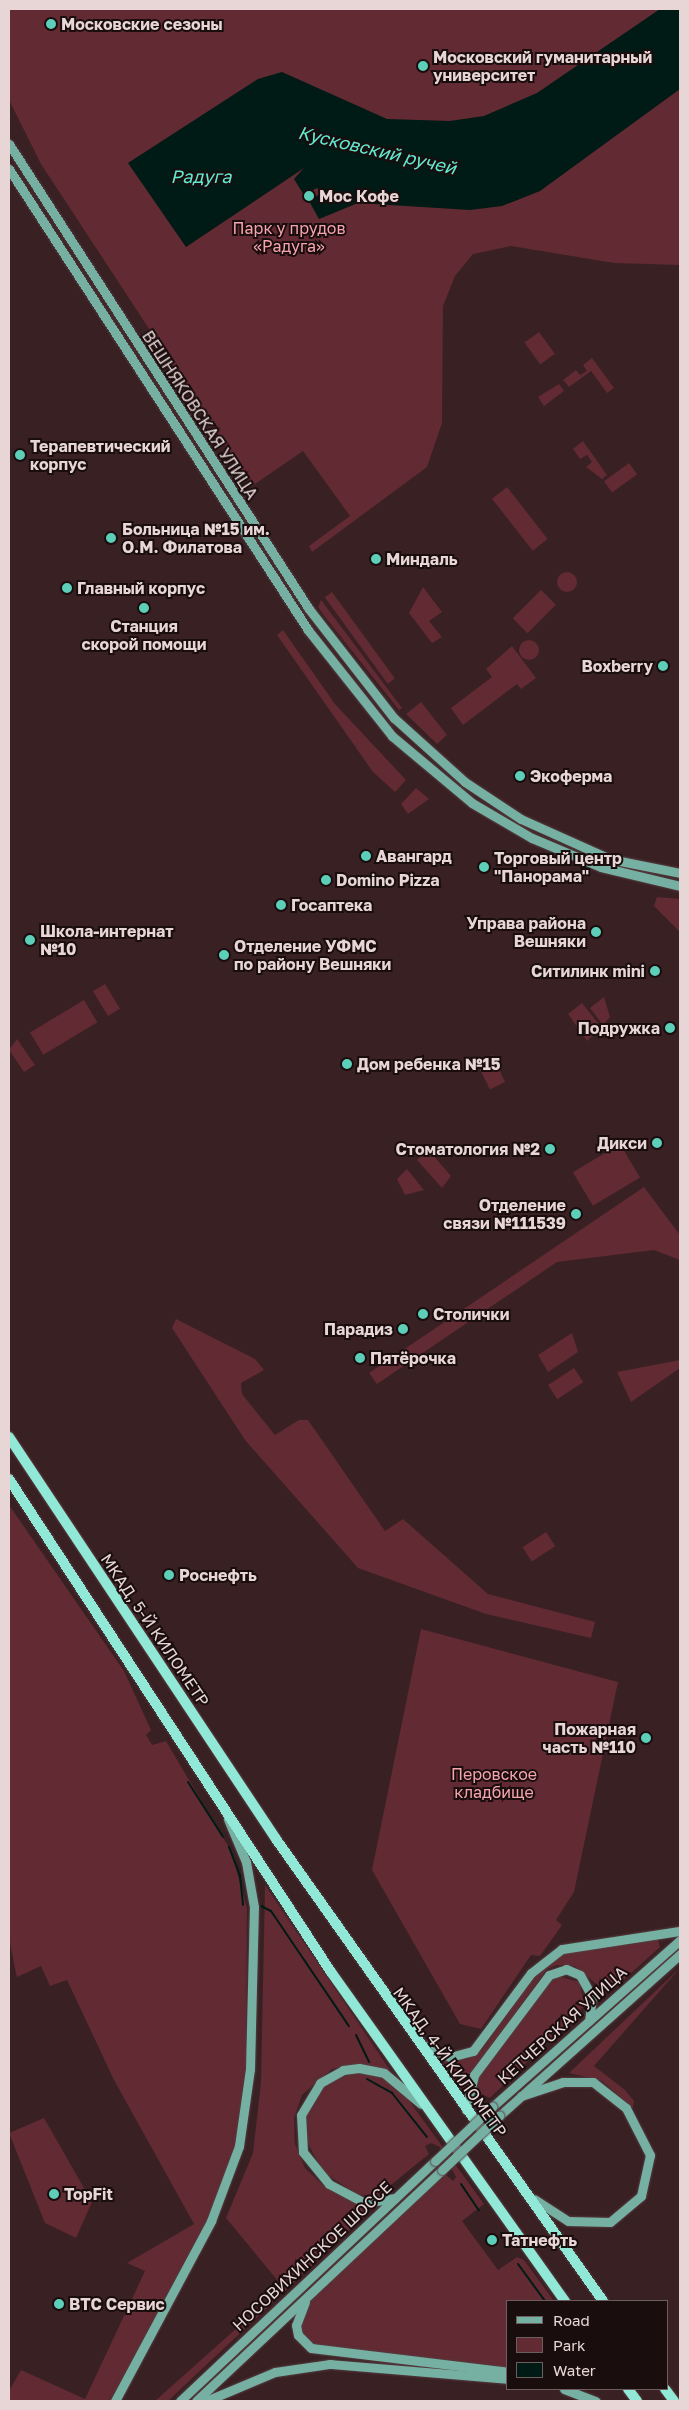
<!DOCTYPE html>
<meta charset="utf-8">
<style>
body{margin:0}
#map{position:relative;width:689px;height:2410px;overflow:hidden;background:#392023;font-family:"Golos Text",sans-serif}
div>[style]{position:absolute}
.green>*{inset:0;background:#622a32;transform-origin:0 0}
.round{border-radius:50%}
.water>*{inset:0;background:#001a15}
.stream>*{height:2px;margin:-1px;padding:0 1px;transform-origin:1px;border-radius:1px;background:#001a15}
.roads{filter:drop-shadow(0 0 1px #553d40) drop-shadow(0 0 1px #553d40)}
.secondary>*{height:9px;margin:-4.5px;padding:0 4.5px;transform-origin:4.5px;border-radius:4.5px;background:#75b0a3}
.trunk>*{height:10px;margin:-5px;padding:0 5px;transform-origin:5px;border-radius:5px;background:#92e8d6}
.bridges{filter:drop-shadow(0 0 1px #553d40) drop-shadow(0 0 1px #553d40)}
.secondary-bridge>*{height:9px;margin:-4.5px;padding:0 4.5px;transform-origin:4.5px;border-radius:4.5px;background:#75b0a3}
.dots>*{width:14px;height:14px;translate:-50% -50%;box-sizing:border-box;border:2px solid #190d0e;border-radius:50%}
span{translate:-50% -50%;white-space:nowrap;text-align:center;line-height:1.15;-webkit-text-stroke:4px #190d0e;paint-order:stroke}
.poi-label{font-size:16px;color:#e8d6d7;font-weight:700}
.left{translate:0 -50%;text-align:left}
.right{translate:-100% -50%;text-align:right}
.park-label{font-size:16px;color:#f8a4ad}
.street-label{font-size:16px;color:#e8d6d7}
.water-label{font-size:18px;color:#61ead1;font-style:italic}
.frame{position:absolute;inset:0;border:10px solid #e8d6d7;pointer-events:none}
.legend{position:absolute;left:506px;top:2300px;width:162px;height:90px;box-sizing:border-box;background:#190d0e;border:1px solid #6c5d5e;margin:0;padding:6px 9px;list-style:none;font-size:15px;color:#e8d6d7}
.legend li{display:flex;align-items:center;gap:10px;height:25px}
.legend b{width:25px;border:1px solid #6c5d5e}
</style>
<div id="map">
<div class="green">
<div style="clip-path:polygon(9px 9px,680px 9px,680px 265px,614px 263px,511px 246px,473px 254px,455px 276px,443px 306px,442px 423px,427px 467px,312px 552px,309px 546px,350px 516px,303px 451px,252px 486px,41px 164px,9px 100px)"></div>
<div style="left:539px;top:332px;width:27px;height:18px;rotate:54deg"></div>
<div style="clip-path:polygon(592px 358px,614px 388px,607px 393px,591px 371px,569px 387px,563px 380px,576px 370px,580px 375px,587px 371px,583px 365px)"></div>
<div style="clip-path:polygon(559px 384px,564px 391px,544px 406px,538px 397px)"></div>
<div style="clip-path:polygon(583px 441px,607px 475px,602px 479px,586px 467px,592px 462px,587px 455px,580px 459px,573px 449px)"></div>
<div style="left:629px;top:463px;width:14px;height:31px;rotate:54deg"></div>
<div style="left:507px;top:487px;width:66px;height:19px;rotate:52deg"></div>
<div class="round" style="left:557px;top:572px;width:20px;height:20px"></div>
<div style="clip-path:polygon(423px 587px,442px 612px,429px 621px,442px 637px,432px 643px,409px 613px)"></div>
<div style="left:541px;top:590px;width:21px;height:40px;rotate:45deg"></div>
<div style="left:332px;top:592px;width:107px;height:9px;rotate:54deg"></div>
<div style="clip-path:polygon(321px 600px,402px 708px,399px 710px,325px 617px,318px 607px)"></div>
<div style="clip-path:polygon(283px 630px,335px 704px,406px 780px,395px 792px,373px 772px,277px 635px)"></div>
<div class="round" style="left:519px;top:640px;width:20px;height:20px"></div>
<div style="clip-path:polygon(512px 646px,536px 678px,521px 689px,517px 684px,463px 725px,451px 708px,492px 677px,486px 669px)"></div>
<div style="clip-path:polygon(421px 702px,447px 735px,437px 744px,406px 714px)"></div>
<div style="clip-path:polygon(416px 788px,429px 799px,408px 814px,401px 804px)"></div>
<div style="clip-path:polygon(657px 897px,680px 899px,680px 932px,654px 906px)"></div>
<div style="left:105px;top:984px;width:29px;height:14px;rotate:59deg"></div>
<div style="clip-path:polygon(604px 997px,610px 1017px,603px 1025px,590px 1008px)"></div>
<div style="left:84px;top:1000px;width:26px;height:63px;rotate:59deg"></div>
<div style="clip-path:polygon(582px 1003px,601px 1027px,587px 1041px,568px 1014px)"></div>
<div style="clip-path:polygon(17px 1039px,35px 1065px,24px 1072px,9px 1050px)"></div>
<div style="left:492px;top:1055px;width:30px;height:17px;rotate:64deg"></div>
<div style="left:620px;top:1144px;width:39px;height:55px;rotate:59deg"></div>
<div style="clip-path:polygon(427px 1148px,451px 1176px,442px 1188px,417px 1160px)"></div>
<div style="clip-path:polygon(407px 1169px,424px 1190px,405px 1195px,397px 1179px)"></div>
<div style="clip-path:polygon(644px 1187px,680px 1235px,680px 1260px,654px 1250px,557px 1262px,377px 1384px,369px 1373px)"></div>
<div style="clip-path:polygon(176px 1319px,255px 1359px,264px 1370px,241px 1383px,242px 1394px,275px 1435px,299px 1420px,308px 1420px,385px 1531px,403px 1519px,488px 1594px,595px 1622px,591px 1638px,486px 1614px,358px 1568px,245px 1440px,172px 1328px)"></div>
<div style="clip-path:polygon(572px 1333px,578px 1352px,548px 1372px,538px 1355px)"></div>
<div style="clip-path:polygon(680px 1360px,680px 1368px,631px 1402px,617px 1372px)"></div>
<div style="left:574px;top:1368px;width:17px;height:31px;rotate:57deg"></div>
<div style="clip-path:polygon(9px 1505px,124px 1671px,151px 1730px,146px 1735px,152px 1745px,166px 1741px,231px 1851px,247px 1908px,246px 2064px,235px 2146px,219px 2197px,110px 2401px,9px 2401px,9px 2391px,21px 2370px,85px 2399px,145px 2271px,127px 2263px,194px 2224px,114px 2080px,67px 1980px,50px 1986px,41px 1966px,17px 1977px,16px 1973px,9px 1938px)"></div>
<div style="left:546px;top:1532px;width:17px;height:28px;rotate:57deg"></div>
<div style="clip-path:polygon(421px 1629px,618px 1682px,574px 1892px,556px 1920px,562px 1925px,540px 1956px,531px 1955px,481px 2029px,460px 2024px,372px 1870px)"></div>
<div style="clip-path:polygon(265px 1885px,392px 2073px,357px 2064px,332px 2069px,302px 2095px,294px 2118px,295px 2144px,305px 2168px,326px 2188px,360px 2206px,367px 2214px,168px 2401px,155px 2401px,283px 2287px,226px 2218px,253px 2153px,261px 2082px)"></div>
<div style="clip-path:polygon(651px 1939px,658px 1940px,660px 1947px,608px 1994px,575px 1966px,557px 1965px,547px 1969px,470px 2074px,464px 2089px,441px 2058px,467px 2059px,482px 2050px,535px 1975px,562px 1953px)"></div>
<div style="clip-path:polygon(680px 1968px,594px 2066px,625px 2090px,634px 2101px,633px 2108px,602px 2081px,569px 2073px)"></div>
<div style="clip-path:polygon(558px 1976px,579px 1982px,585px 2005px,490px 2098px,481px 2094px,477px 2106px,472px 2091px,477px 2076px,545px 1986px)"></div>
<div style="clip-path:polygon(359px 2072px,383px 2077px,402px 2091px,484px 2204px,462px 2221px,498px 2270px,517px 2257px,524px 2260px,554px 2301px,508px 2301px,508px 2369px,312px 2345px,301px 2333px,300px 2324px,308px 2304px,319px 2292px,445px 2174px,453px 2181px,456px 2177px,440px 2147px,431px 2143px,425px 2146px,429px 2154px,376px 2197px,357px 2194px,323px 2172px,305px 2138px,307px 2110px,313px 2097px,332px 2080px)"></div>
<div style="clip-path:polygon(44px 2118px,92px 2202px,76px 2238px,45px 2223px,9px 2133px)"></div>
</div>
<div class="water">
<div style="clip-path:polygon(660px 9px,680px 9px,680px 89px,540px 191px,502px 206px,470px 210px,358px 203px,319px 219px,309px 201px,321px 193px,317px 188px,304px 195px,294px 179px,304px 168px,186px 247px,128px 163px,258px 79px,282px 72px,387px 119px,450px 121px,484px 116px,537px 93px)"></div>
</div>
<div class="stream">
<div style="left:188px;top:1782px;width:65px;rotate:57.5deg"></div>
<div style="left:229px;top:1847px;width:31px;rotate:69deg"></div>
<div style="left:240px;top:1876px;width:29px;rotate:84deg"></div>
<div style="left:261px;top:1906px;width:11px;rotate:27deg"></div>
<div style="left:271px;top:1911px;width:139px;rotate:55.9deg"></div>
<div style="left:356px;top:2035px;width:30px;rotate:64deg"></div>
<div style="left:367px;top:2079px;width:29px;rotate:29deg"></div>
<div style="left:392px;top:2093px;width:56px;rotate:51.5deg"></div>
<div style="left:461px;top:2184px;width:32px;rotate:56deg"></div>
<div style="left:518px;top:2264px;width:46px;rotate:53.9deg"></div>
</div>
<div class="roads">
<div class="secondary">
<div style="left:9px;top:144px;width:553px;rotate:57.17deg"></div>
<div style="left:309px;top:609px;width:138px;rotate:52.1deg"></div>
<div style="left:394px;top:718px;width:96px;rotate:42deg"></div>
<div style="left:465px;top:782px;width:67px;rotate:33.5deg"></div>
<div style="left:521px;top:819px;width:98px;rotate:24.2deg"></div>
<div style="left:610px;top:859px;width:71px;rotate:11.3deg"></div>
<div style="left:9px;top:169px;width:549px;rotate:57.03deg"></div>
<div style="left:308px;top:630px;width:135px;rotate:51.6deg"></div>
<div style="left:392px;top:736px;width:104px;rotate:39.9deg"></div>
<div style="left:472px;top:803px;width:69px;rotate:30.3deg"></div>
<div style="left:532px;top:838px;width:75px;rotate:22.8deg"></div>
<div style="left:601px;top:867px;width:81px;rotate:13.5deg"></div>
<div style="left:423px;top:2045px;width:30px;rotate:24deg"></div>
<div style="left:450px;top:2057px;width:24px;rotate:-15deg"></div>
<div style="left:473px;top:2051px;width:97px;rotate:-53.4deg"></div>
<div style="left:531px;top:1973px;width:39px;rotate:-38deg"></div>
<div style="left:562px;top:1949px;width:119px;rotate:-8.7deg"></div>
<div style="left:521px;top:2096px;width:44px;rotate:-18.4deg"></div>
<div style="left:563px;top:2082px;width:30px"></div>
<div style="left:593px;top:2082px;width:42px;rotate:38.2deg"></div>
<div style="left:626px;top:2108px;width:53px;rotate:62.9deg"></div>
<div style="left:650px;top:2155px;width:42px;rotate:102.4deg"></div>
<div style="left:641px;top:2196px;width:40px;rotate:140deg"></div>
<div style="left:610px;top:2222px;width:42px;rotate:-178.6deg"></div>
<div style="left:568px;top:2221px;width:40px;rotate:-147.1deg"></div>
<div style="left:492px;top:2107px;width:251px;rotate:-41.6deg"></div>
<div style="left:466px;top:2110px;width:36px;rotate:-77deg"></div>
<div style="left:474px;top:2075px;width:125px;rotate:-53.1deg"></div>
<div style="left:549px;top:1975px;width:18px;rotate:-19deg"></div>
<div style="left:566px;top:1969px;width:15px;rotate:23deg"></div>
<div style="left:580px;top:1975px;width:25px;rotate:61deg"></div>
<div style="left:592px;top:1997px;width:24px;rotate:97deg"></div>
<div style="left:499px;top:2116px;width:243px;rotate:-41.8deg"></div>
<div style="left:395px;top:2198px;width:30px;rotate:171deg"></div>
<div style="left:365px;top:2203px;width:41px;rotate:-152.2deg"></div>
<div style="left:329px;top:2184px;width:41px;rotate:-129.1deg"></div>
<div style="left:303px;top:2152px;width:37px;rotate:-93deg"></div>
<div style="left:301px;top:2115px;width:37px;rotate:-59deg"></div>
<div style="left:320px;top:2083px;width:26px;rotate:-29deg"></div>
<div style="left:343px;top:2070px;width:16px;rotate:-7deg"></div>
<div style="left:359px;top:2068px;width:25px;rotate:11deg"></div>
<div style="left:384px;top:2073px;width:48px;rotate:40deg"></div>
<div style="left:305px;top:2302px;width:25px;rotate:111deg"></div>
<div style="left:296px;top:2325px;width:10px;rotate:79deg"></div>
<div style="left:298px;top:2335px;width:18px;rotate:45deg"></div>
<div style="left:311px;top:2348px;width:198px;rotate:6.9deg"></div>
<div style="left:564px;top:2389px;width:34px;rotate:21deg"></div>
<div style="left:115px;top:2401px;width:204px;rotate:-61.9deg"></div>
<div style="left:211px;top:2221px;width:80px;rotate:-69.5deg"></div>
<div style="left:239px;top:2146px;width:78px;rotate:-81.9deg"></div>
<div style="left:250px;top:2069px;width:162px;rotate:-88.6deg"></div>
<div style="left:254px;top:1907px;width:46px;rotate:-100.1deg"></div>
<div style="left:246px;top:1862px;width:47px;rotate:-112.7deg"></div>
<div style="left:180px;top:2401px;width:350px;rotate:-43.3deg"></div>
<div style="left:196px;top:2401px;width:337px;rotate:-43.2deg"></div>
<div style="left:206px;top:2401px;width:75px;rotate:-22.8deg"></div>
<div style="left:275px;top:2372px;width:56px;rotate:-8.3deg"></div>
<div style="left:330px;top:2364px;width:179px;rotate:4.8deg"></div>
</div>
<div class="trunk">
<div style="left:9px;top:1437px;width:483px;rotate:56.4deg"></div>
<div style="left:276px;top:1839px;width:566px;rotate:54.71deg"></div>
<div style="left:9px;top:1479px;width:589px;rotate:56.85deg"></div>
<div style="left:331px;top:1972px;width:404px;rotate:54.6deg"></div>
<div style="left:628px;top:2389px;width:15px;rotate:53deg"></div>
<div style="left:665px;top:2389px;width:15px;rotate:53deg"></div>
</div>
</div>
<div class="bridges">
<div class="secondary-bridge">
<div style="left:435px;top:2161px;width:79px;rotate:-43.5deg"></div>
<div style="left:442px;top:2170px;width:79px;rotate:-43.5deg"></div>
</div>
</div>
<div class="dots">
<div style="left:51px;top:24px;background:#5dceb8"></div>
<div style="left:423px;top:66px;background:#5dceb8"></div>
<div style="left:309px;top:196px;background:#5dceb8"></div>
<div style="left:20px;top:455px;background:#5dceb8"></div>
<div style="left:111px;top:538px;background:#5dceb8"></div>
<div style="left:376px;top:559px;background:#5dceb8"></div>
<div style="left:67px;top:588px;background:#5dceb8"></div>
<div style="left:144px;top:608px;background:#5dceb8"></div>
<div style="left:663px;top:666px;background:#5dceb8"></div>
<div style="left:520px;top:776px;background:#5dceb8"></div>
<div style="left:366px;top:856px;background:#5dceb8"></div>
<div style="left:484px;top:867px;background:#5dceb8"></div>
<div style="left:326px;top:880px;background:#5dceb8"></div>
<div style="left:281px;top:905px;background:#5dceb8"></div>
<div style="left:596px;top:932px;background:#5dceb8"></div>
<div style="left:30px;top:940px;background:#5dceb8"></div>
<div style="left:224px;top:955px;background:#5dceb8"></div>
<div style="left:655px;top:971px;background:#5dceb8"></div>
<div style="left:670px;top:1028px;background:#5dceb8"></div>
<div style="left:347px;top:1064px;background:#5dceb8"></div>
<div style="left:657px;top:1143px;background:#5dceb8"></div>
<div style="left:550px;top:1149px;background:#5dceb8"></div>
<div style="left:576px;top:1214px;background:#5dceb8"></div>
<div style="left:423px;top:1314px;background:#5dceb8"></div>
<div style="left:403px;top:1329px;background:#5dceb8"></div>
<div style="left:360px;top:1358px;background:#5dceb8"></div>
<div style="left:169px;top:1575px;background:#5dceb8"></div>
<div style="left:646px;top:1738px;background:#5dceb8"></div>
<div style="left:54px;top:2194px;background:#5dceb8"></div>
<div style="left:492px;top:2240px;background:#5dceb8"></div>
<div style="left:59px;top:2304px;background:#5dceb8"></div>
</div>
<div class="poi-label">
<span class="left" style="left:61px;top:24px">Московские сезоны</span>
<span class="left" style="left:433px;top:66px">Московский гуманитарный<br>университет</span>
<span class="left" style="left:319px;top:196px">Мос Кофе</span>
<span class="left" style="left:30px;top:455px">Терапевтический<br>корпус</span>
<span class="left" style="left:122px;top:538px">Больница №15 им.<br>О.М. Филатова</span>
<span class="left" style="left:386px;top:559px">Миндаль</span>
<span class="left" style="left:77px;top:588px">Главный корпус</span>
<span style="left:144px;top:635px">Станция<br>скорой помощи</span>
<span class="right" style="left:653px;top:666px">Boxberry</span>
<span class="left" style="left:530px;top:776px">Экоферма</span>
<span class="left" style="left:376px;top:856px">Авангард</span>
<span class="left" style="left:494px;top:867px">Торговый центр<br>"Панорама"</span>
<span class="left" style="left:336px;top:880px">Domino Pizza</span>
<span class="left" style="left:291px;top:905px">Госаптека</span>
<span class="right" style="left:586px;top:932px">Управа района<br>Вешняки</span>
<span class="left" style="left:40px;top:940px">Школа-интернат<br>№10</span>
<span class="left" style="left:234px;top:955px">Отделение УФМС<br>по району Вешняки</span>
<span class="right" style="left:645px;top:971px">Ситилинк mini</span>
<span class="right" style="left:660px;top:1028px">Подружка</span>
<span class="left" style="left:357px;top:1064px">Дом ребенка №15</span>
<span class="right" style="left:647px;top:1143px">Дикси</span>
<span class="right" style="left:540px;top:1149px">Стоматология №2</span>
<span class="right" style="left:566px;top:1214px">Отделение<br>связи №111539</span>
<span class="left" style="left:433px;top:1314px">Столички</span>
<span class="right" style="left:393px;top:1329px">Парадиз</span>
<span class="left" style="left:370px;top:1358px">Пятёрочка</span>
<span class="left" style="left:179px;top:1575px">Роснефть</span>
<span class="right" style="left:636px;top:1738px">Пожарная<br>часть №110</span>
<span class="left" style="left:64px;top:2194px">TopFit</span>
<span class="left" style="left:502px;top:2240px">Татнефть</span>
<span class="left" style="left:69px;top:2304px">ВТС Сервис</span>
</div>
<div class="park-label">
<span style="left:289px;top:237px">Парк у прудов<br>«Радуга»</span>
<span style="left:494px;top:1783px">Перовское<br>кладбище</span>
</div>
<div class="street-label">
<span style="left:200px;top:415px;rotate:57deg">ВЕШНЯКОВСКАЯ УЛИЦА</span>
<span style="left:155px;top:1630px;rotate:56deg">МКАД, 5-Й КИЛОМЕТР</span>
<span style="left:562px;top:2025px;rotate:-42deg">КЕТЧЕРСКАЯ УЛИЦА</span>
<span style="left:450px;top:2062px;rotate:54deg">МКАД, 4-Й КИЛОМЕТР</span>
<span style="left:312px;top:2256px;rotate:-43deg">НОСОВИХИНСКОЕ ШОССЕ</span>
</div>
<div class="water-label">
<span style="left:377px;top:150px;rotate:13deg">Кусковский ручей</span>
<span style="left:201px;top:176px">Радуга</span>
</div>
<div class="frame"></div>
<ul class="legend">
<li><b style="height:6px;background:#75b0a3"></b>Road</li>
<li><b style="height:14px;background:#622a32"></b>Park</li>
<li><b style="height:14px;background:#001a15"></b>Water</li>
</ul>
</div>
